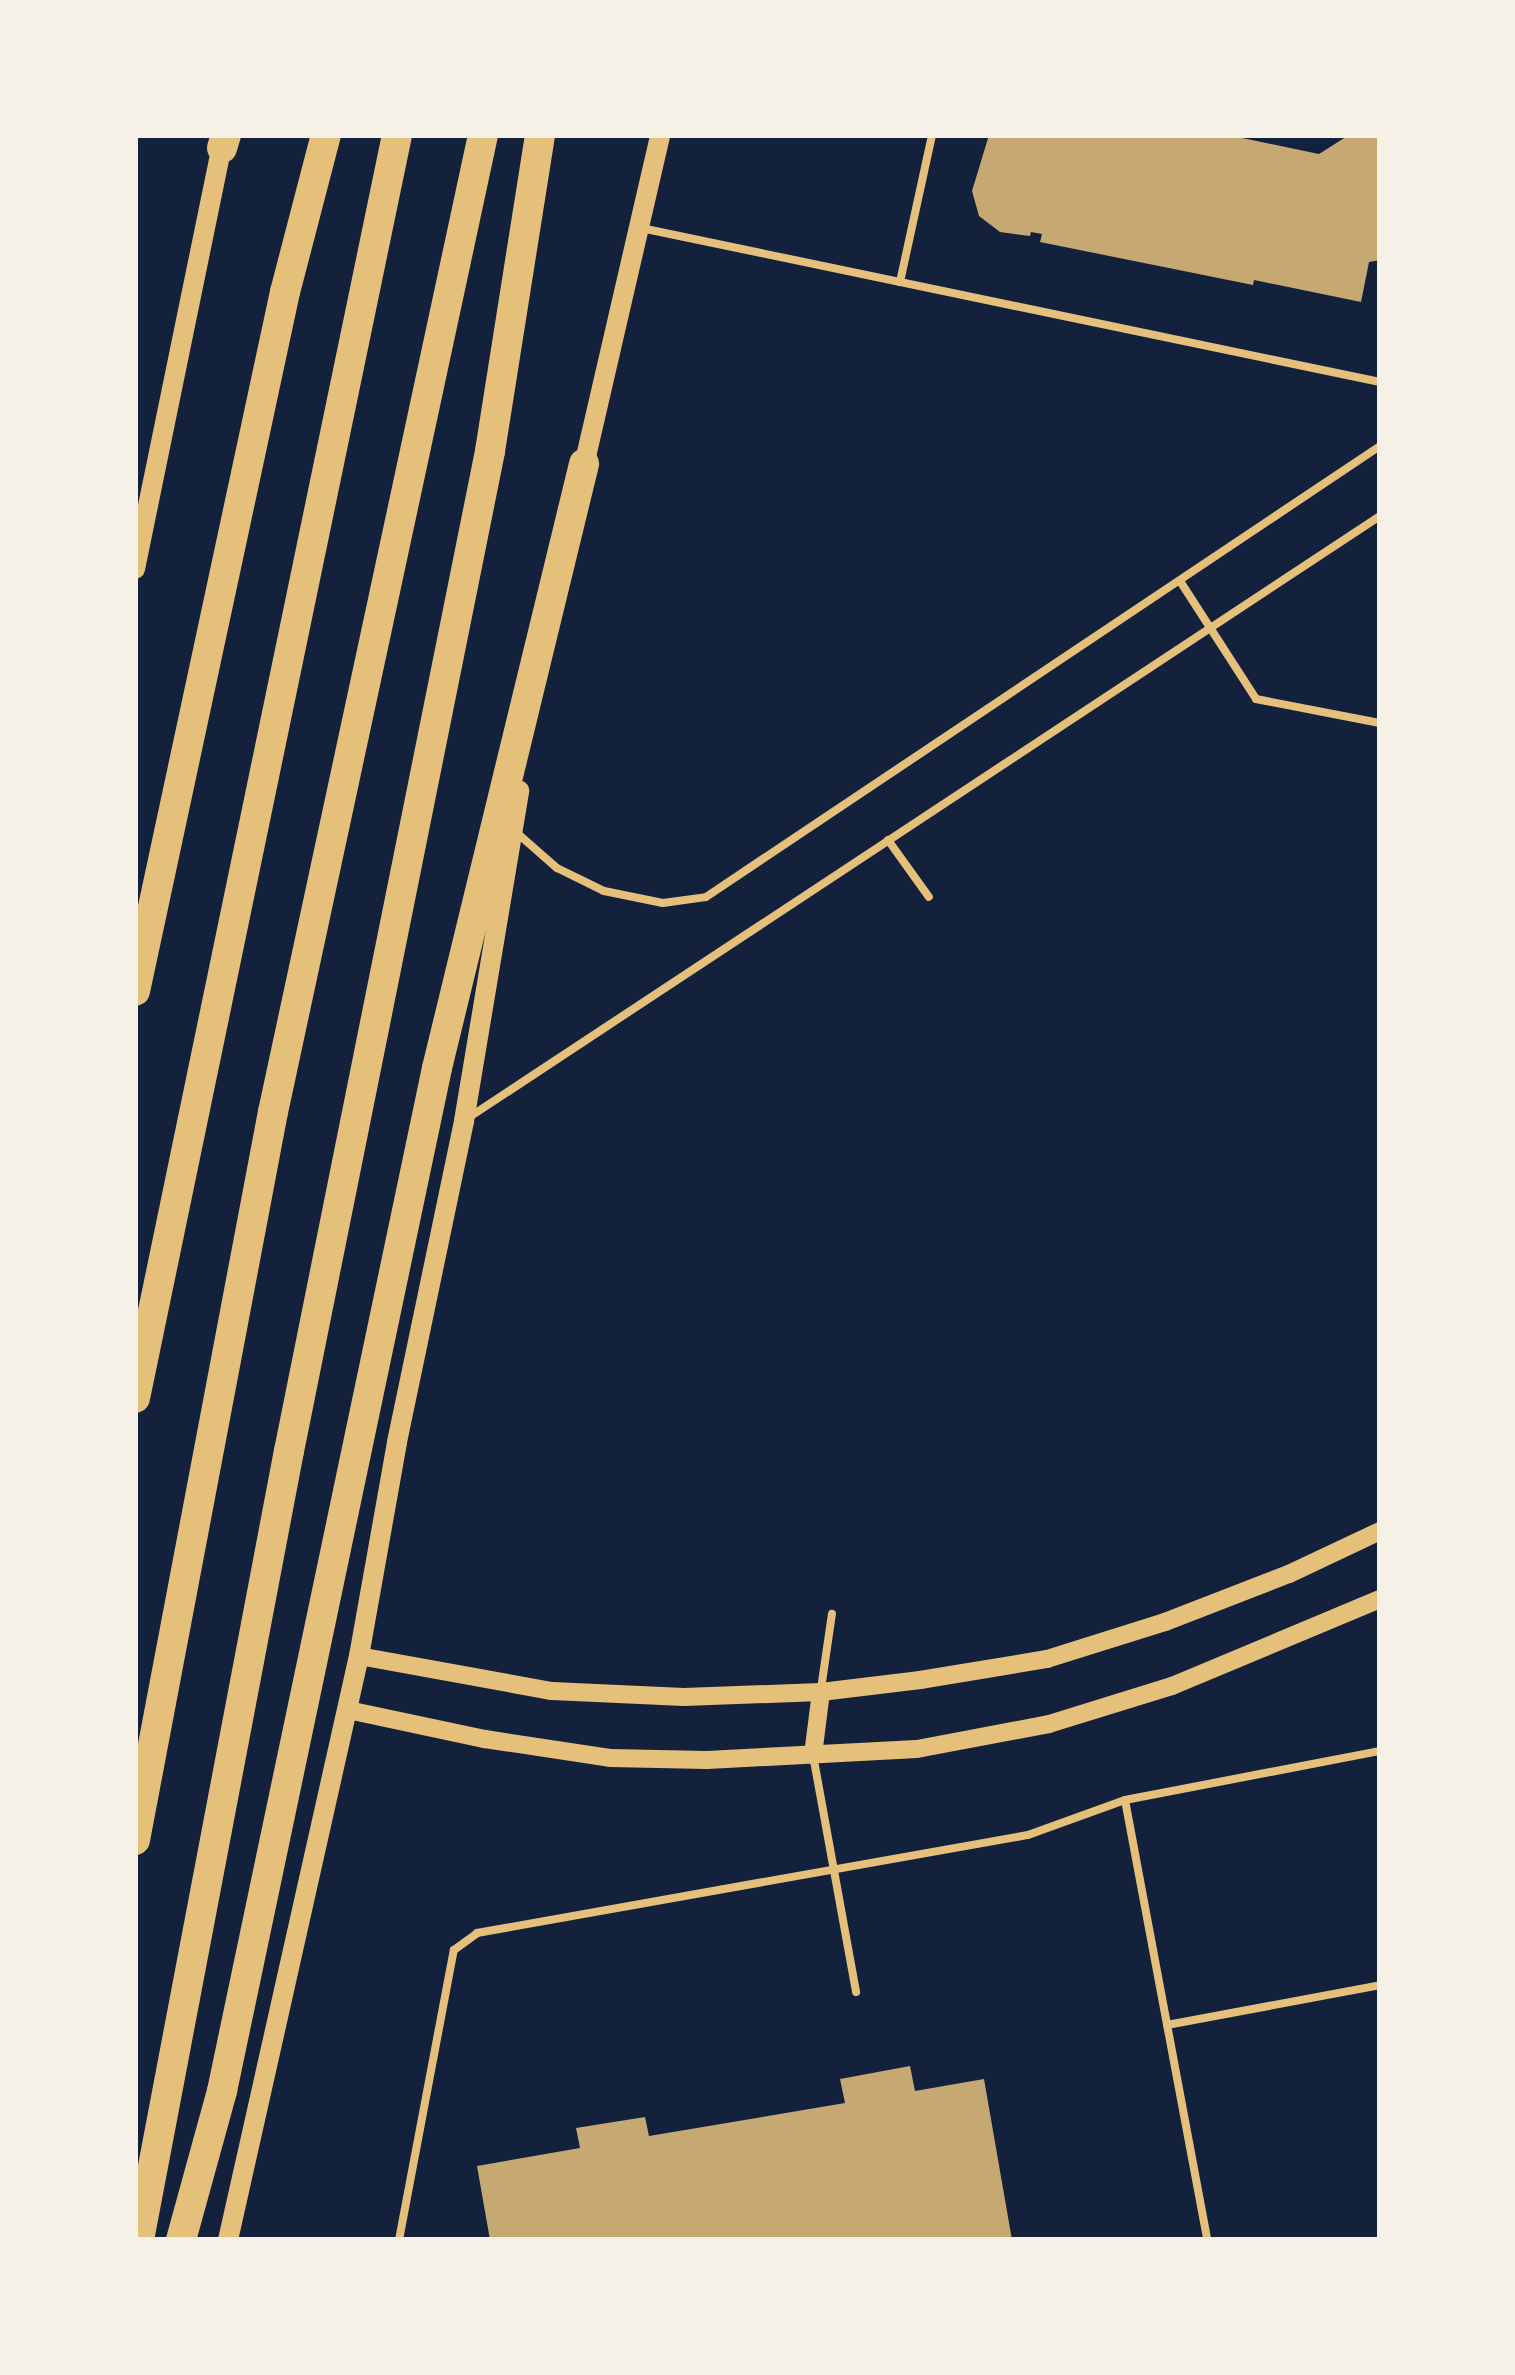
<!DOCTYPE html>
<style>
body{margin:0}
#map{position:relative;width:1515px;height:2375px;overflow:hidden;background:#14213d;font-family:Manrope,sans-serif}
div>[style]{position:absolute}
.building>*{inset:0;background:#c6a872}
.service>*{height:8px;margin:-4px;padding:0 4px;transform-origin:4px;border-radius:4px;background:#e5c07b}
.tertiary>*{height:18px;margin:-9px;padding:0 9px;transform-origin:9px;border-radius:9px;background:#e5c07b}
.secondary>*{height:20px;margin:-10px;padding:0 10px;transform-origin:10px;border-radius:10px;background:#e5c07b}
.motorway>*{height:30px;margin:-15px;padding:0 15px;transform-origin:15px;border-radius:15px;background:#e5c07b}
span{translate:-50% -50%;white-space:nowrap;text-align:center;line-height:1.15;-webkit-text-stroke:8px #f6f1e7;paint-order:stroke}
.frame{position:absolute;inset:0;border:138px solid #f6f1e7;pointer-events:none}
</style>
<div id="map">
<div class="building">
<div style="clip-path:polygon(989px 135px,1228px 135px,1319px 154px,1349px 135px,1380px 135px,1380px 260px,1369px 262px,1361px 302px,1254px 280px,1253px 285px,1040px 242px,1042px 234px,1031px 232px,1030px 236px,1000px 232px,979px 216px,972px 191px)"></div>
<div style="clip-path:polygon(910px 2066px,915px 2091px,984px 2079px,1012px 2240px,490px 2240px,477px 2166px,580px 2148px,576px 2128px,645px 2117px,649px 2136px,845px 2103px,840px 2079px)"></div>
</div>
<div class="service">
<div style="left:641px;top:228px;width:755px;rotate:11.77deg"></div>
<div style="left:900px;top:282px;width:150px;rotate:-77.7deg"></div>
<div style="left:1180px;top:581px;width:140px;rotate:57.2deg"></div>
<div style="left:1256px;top:699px;width:126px;rotate:11deg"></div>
<div style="left:517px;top:833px;width:53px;rotate:41.2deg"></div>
<div style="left:557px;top:868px;width:52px;rotate:26.1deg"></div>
<div style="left:604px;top:891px;width:60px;rotate:11.5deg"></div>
<div style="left:663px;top:903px;width:43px;rotate:-7.9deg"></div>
<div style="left:706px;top:897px;width:811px;rotate:-33.79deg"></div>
<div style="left:888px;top:840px;width:70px;rotate:54.3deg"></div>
<div style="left:468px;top:1118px;width:1093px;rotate:-33.43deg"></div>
<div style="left:821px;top:1689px;width:76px;rotate:-81.7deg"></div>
<div style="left:813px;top:1755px;width:241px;rotate:79.7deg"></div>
<div style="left:1125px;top:1800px;width:448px;rotate:79.4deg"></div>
<div style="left:1167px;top:2025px;width:217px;rotate:-10.6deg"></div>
<div style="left:399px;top:2240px;width:295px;rotate:-79.3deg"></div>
<div style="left:454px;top:1950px;width:29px;rotate:-36deg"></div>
<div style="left:477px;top:1933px;width:560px;rotate:-10.09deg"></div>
<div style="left:1028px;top:1835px;width:103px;rotate:-19.8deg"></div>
<div style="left:1125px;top:1800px;width:260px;rotate:-10.9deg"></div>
</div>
<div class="tertiary">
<div style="left:359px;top:1656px;width:196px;rotate:10.3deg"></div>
<div style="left:552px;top:1691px;width:132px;rotate:2.6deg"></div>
<div style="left:684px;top:1697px;width:137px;rotate:-2.1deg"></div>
<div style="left:821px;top:1692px;width:100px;rotate:-6.9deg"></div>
<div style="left:920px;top:1680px;width:129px;rotate:-9.4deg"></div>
<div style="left:1047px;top:1659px;width:124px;rotate:-17.4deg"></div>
<div style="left:1165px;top:1622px;width:133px;rotate:-21.2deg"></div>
<div style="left:1289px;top:1574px;width:101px;rotate:-25.3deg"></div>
<div style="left:348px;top:1710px;width:140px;rotate:12deg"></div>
<div style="left:485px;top:1739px;width:126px;rotate:8.6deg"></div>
<div style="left:610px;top:1758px;width:97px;rotate:1.2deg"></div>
<div style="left:707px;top:1760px;width:210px;rotate:-3deg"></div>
<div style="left:917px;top:1749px;width:134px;rotate:-10.7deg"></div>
<div style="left:1049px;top:1724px;width:129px;rotate:-17.2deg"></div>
<div style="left:1172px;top:1686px;width:225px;rotate:-22.7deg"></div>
<div style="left:813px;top:1755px;width:64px;rotate:-82.8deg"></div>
</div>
<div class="secondary">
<div style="left:582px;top:474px;width:348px;rotate:-77deg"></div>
<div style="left:135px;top:569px;width:441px;rotate:-78.4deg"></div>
<div style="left:228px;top:2240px;width:599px;rotate:-77.36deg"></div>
<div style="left:359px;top:1656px;width:217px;rotate:-79.9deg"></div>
<div style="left:397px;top:1442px;width:328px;rotate:-78.2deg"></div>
<div style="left:464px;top:1121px;width:335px;rotate:-80.5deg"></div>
</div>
<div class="motorway">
<div style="left:222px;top:148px;width:14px;rotate:-73deg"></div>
<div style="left:135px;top:991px;width:715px;rotate:-77.89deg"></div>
<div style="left:285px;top:292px;width:162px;rotate:-75.4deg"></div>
<div style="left:135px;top:1398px;width:1290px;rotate:-78.28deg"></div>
<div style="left:135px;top:1840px;width:741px;rotate:-79.27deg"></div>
<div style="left:273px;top:1112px;width:999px;rotate:-77.87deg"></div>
<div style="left:139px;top:2240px;width:803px;rotate:-79.24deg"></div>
<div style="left:289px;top:1451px;width:1020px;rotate:-78.63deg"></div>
<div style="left:490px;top:451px;width:320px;rotate:-81deg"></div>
<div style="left:181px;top:2240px;width:155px;rotate:-74.6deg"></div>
<div style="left:222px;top:2091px;width:1045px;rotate:-78.13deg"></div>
<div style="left:437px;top:1068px;width:622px;rotate:-76.32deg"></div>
</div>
<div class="frame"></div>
</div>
